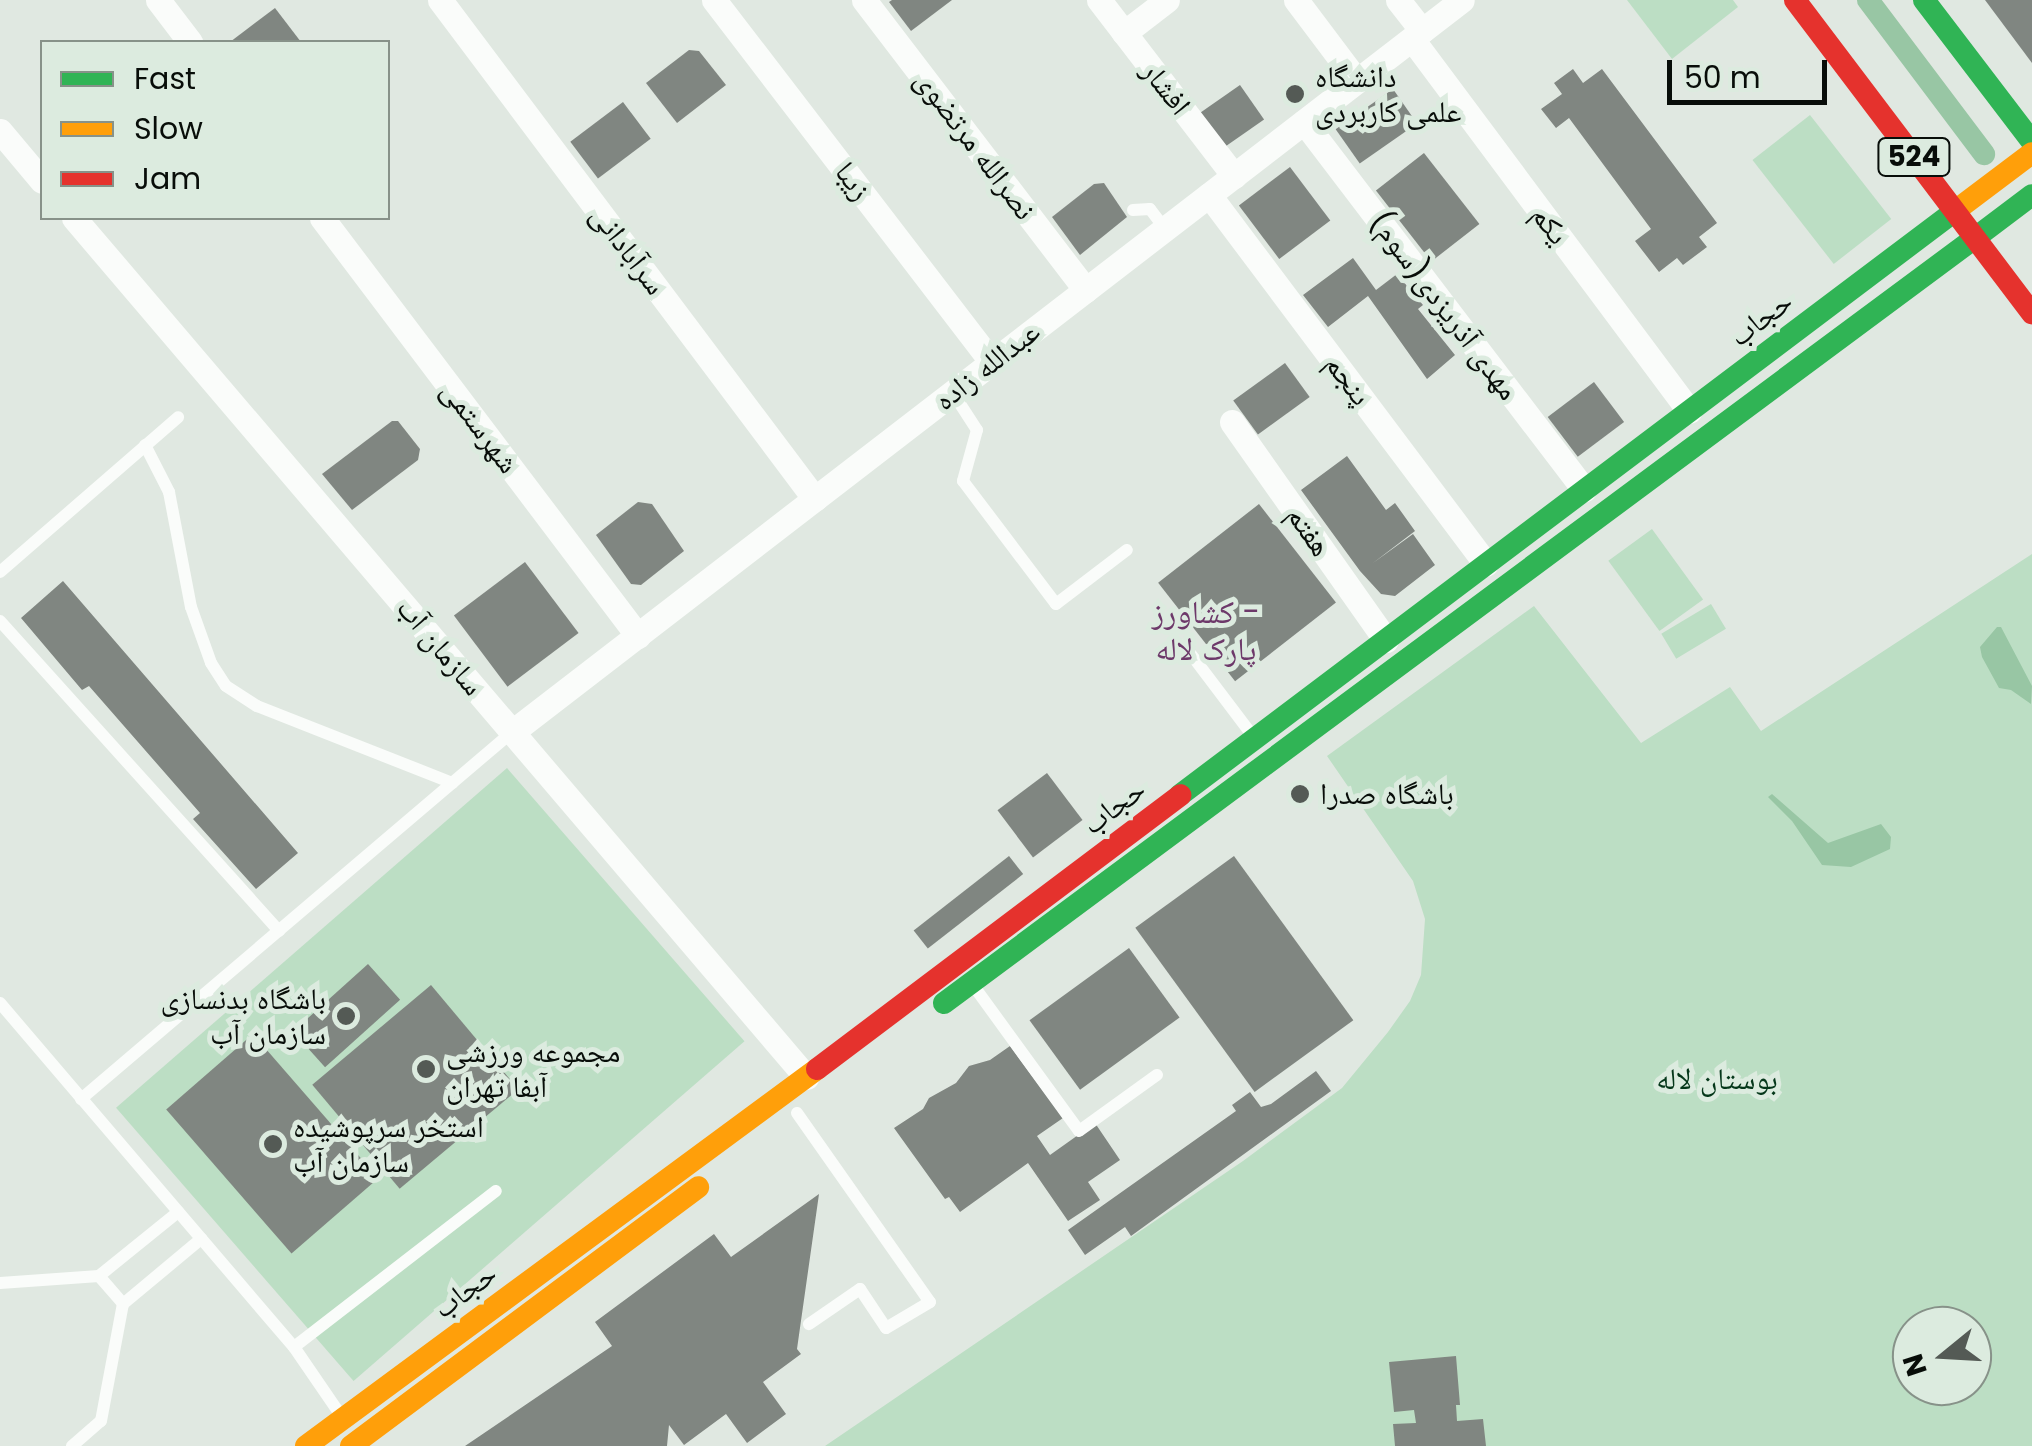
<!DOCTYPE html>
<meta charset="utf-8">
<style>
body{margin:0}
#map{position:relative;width:2032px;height:1446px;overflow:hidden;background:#e0e8e1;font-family:Poppins,"Noto Naskh Arabic",sans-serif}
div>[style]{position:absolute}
.green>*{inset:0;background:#bcdec4;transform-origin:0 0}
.water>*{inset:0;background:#98c6a4}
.canal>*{height:22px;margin:-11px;padding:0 11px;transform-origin:11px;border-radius:11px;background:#98c6a4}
.building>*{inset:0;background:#808681;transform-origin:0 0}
.lane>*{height:12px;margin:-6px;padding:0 6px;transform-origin:6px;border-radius:6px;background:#fafcfa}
.street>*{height:25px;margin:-12.5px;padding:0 12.5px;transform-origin:12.5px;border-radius:12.5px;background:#fafcfa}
.fast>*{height:22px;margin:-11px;padding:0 11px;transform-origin:11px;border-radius:11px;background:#30b455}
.slow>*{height:22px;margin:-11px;padding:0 11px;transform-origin:11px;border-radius:11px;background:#ff9f0a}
.jam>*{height:22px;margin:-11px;padding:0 11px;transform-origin:11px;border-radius:11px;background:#e5322d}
.dots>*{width:28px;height:28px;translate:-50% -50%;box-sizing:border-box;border:5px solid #dcebdf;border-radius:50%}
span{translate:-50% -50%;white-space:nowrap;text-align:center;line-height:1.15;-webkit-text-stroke:10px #dcebdf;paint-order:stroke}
.shield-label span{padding:2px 8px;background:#dcebdf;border:2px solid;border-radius:8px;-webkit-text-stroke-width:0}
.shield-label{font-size:28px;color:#080d09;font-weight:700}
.poi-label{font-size:30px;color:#080d09}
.left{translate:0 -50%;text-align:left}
.right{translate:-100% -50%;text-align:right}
.street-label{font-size:30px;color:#080d09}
.park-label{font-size:30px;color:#05371a}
.neighbourhood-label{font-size:32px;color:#6d396a}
.legend{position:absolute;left:40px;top:40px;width:350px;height:180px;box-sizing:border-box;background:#dcebdf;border:2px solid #879289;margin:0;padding:12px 18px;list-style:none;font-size:30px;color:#080d09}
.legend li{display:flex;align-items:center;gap:20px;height:50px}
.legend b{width:50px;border:2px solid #879289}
.north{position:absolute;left:1892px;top:1306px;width:100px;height:100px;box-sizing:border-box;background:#dcebdf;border:2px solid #879289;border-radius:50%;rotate:252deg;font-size:28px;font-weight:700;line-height:40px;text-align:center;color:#080d09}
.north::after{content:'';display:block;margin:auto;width:35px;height:45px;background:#545a55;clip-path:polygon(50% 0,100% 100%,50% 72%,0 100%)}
.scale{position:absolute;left:1667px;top:60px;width:160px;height:45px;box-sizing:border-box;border:5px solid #080d09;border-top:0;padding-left:12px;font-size:30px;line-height:35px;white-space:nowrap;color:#080d09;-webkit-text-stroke:8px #dcebdf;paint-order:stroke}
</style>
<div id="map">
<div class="green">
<div style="clip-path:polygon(1627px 0,1733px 0,1738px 7px,1672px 59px)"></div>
<div style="left:1810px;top:115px;width:132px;height:73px;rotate:52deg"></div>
<div style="left:1652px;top:529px;width:87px;height:54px;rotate:54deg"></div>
<div style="clip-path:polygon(evenodd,2032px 554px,2032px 1446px,825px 1446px,1243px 1161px,1342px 1088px,1388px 1032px,1410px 1001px,1421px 975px,1425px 919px,1413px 881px,1327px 756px,1534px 606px,1641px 743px,1730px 687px,1761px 731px,2032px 554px,1912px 1326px,1972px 1326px,1972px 1386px,1912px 1386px,1912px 1326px)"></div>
<div style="left:1711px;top:604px;width:29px;height:58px;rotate:59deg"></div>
<div style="left:507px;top:768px;width:362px;height:518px;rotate:49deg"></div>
</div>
<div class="water">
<div style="clip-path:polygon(1997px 627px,2001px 627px,2032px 686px,2031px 704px,2011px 690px,1999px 688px,1982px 657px,1980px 647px)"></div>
<div style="clip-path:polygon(1772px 794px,1828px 843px,1881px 824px,1891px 837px,1890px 849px,1851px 867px,1822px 865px,1792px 821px,1768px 797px)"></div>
</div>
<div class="canal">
<div style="left:1868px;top:0;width:193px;rotate:53deg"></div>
</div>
<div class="building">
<div style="clip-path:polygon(892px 0,952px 0,911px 31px,889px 2px)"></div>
<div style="clip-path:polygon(1985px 0,2032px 0,2032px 63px)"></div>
<div style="clip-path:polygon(275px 8px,301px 42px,230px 42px)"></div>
<div style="clip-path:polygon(689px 50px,699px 51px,726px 85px,677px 123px,646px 83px)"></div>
<div style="clip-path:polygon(1573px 69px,1583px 83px,1602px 69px,1717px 223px,1699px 237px,1707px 247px,1683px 265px,1677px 258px,1659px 272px,1635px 241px,1651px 229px,1569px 118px,1556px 128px,1541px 109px,1562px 94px,1554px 83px)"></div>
<div style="left:1240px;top:85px;width:42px;height:56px;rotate:55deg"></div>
<div style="left:1393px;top:89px;width:42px;height:70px;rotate:55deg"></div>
<div style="left:623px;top:102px;width:46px;height:66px;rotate:53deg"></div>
<div style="left:1424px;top:153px;width:90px;height:61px;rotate:52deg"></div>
<div style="left:1290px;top:167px;width:67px;height:64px;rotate:53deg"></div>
<div style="clip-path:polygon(1104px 183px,1127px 217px,1080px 255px,1052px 217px,1094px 184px)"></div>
<div style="clip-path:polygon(1353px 258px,1376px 290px,1397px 274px,1423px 305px,1418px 309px,1455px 355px,1427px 379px,1368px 296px,1328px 327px,1303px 295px)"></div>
<div style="left:1285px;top:363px;width:42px;height:64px;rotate:54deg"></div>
<div style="left:1594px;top:382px;width:50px;height:58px;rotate:53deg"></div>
<div style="clip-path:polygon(392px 421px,398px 421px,420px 449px,418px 460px,352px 510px,322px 474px)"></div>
<div style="clip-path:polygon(1347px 456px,1386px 510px,1395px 503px,1415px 531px,1373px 563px,1413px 534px,1435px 565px,1395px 596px,1381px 594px,1360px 571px,1301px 490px)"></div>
<div style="clip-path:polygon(638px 502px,652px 504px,684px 551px,641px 585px,631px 584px,596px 535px)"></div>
<div style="left:1259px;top:504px;width:125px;height:128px;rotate:52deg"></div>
<div style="left:525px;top:562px;width:89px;height:89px;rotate:53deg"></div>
<div style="clip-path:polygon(63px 581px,298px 853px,256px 889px,193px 819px,200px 813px,89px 686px,82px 690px,21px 618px)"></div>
<div style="left:1047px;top:773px;width:59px;height:62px;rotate:53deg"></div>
<div style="left:1009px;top:856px;width:23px;height:121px;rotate:52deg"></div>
<div style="left:1234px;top:856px;width:203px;height:122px;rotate:54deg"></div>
<div style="left:1129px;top:948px;width:86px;height:123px;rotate:54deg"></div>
<div style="left:368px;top:964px;width:48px;height:101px;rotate:48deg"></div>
<div style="left:431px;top:985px;width:136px;height:155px;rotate:50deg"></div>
<div style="left:253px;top:1034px;width:191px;height:115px;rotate:49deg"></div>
<div style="clip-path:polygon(1010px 1046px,1063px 1118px,1037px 1136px,1050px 1155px,1095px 1123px,1120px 1160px,1088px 1182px,1100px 1200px,1068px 1221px,1028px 1163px,960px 1212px,949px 1197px,945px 1199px,894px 1128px,923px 1109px,929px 1098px,956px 1083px,969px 1066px,990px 1060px)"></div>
<div style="clip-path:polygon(1316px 1071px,1331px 1091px,1131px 1236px,1125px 1227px,1085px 1255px,1068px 1230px,1236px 1111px,1232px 1105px,1250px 1092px,1261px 1107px,1271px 1104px)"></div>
<div style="clip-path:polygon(819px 1194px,797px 1349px,801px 1354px,763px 1382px,786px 1414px,747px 1443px,726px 1414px,684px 1445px,669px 1425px,667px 1446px,465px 1446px,612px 1346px,595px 1322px,714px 1234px,731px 1257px)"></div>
<div style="clip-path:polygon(1456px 1356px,1460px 1405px,1456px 1405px,1457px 1421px,1483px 1419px,1486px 1446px,1395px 1446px,1393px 1424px,1416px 1423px,1414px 1410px,1394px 1412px,1389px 1362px)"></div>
</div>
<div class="lane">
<div style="left:1133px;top:210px;width:17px;rotate:-3deg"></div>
<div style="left:1150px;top:209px;width:25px;rotate:53deg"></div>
<div style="left:953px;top:393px;width:44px;rotate:57deg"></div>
<div style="left:977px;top:430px;width:53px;rotate:105.4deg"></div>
<div style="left:963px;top:481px;width:154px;rotate:52.9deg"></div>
<div style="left:1056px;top:604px;width:89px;rotate:-37.3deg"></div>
<div style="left:145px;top:445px;width:53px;rotate:62.9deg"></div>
<div style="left:169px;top:492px;width:117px;rotate:79.2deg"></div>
<div style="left:191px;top:607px;width:59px;rotate:70.3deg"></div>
<div style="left:211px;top:663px;width:27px;rotate:57deg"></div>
<div style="left:226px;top:686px;width:37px;rotate:33deg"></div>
<div style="left:257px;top:706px;width:210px;rotate:21.5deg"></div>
<div style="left:0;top:572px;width:236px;rotate:-41deg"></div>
<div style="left:0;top:621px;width:417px;rotate:48deg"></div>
<div style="left:1184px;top:645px;width:113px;rotate:52.9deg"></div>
<div style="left:973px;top:985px;width:180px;rotate:54deg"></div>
<div style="left:1079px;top:1131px;width:96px;rotate:-35.7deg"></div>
<div style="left:0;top:1003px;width:453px;rotate:49.5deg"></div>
<div style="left:294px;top:1347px;width:85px;rotate:55.6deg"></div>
<div style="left:81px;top:1099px;width:566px;rotate:-40.41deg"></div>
<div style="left:797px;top:1113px;width:231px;rotate:54.9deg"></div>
<div style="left:930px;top:1302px;width:51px;rotate:149.4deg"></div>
<div style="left:886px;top:1328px;width:47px;rotate:-123.7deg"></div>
<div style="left:860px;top:1289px;width:62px;rotate:145.5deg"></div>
<div style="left:99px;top:1276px;width:37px;rotate:49deg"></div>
<div style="left:0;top:1283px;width:99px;rotate:-4deg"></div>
<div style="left:99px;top:1276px;width:102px;rotate:-39deg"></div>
<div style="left:294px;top:1347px;width:255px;rotate:-37.7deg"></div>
<div style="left:72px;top:1446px;width:38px;rotate:-41deg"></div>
<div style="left:101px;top:1421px;width:119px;rotate:-79.4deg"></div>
<div style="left:123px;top:1304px;width:102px;rotate:-39.8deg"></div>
</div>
<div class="street">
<div style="left:158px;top:0;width:53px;rotate:52.7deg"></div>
<div style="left:440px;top:0;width:624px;rotate:53.08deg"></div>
<div style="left:714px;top:0;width:456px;rotate:52.5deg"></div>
<div style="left:864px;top:0;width:365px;rotate:52.6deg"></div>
<div style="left:1099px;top:0;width:222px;rotate:52.5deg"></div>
<div style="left:1296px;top:0;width:101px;rotate:53deg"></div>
<div style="left:1398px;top:0;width:39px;rotate:52deg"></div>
<div style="left:1124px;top:33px;width:54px;rotate:-37.5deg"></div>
<div style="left:1412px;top:39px;width:464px;rotate:53.3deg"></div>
<div style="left:1304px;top:122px;width:462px;rotate:52.7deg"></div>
<div style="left:0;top:131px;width:65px;rotate:50deg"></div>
<div style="left:1209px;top:195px;width:461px;rotate:53.1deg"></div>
<div style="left:74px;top:218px;width:1129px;rotate:49.56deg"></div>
<div style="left:322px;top:218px;width:524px;rotate:52.91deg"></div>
<div style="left:1232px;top:422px;width:267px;rotate:54.8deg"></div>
<div style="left:512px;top:732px;width:1199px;rotate:-37.62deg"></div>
</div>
<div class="fast">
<div style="left:1924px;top:0;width:178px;rotate:52.7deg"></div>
<div style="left:1975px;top:238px;width:71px;rotate:-37deg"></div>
<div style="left:1180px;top:795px;width:970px;rotate:-37deg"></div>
<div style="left:944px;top:1003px;width:1284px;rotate:-36.58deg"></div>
</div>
<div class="slow">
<div style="left:1955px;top:211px;width:96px;rotate:-37deg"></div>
<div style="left:306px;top:1446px;width:635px;rotate:-36.42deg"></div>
<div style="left:351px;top:1446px;width:433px;rotate:-36.7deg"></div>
</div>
<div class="jam">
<div style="left:1795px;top:0;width:393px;rotate:52.9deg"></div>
<div style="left:817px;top:1069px;width:455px;rotate:-37deg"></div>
</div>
<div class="dots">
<div style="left:1295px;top:94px;background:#545a55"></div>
<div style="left:1300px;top:794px;background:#545a55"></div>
<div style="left:346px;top:1016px;background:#545a55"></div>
<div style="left:426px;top:1069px;background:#545a55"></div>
<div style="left:273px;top:1144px;background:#545a55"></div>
</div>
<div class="shield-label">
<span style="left:1914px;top:157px">524</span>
</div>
<div class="poi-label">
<span class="left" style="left:1315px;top:94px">دانشگاه<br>علمی کاربردی</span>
<span class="left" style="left:1320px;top:794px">باشگاه صدرا</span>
<span class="right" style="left:326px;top:1016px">باشگاه بدنسازی<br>سازمان آب</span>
<span class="left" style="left:446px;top:1069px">مجموعه ورزشی<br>آبفا تهران</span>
<span class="left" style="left:293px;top:1144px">استخر سرپوشیده<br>سازمان آب</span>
</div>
<div class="street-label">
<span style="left:1166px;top:88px;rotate:52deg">افشار</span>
<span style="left:975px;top:145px;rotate:53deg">نصرالله مرتضوی</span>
<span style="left:853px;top:181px;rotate:53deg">زیبا</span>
<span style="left:1550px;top:225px;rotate:53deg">یکم</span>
<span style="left:628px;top:250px;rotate:53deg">سرآبادانی</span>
<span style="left:1444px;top:306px;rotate:53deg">مهدی آذریزدی(سوم)</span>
<span style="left:1761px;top:319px;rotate:-37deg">حجاب</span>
<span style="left:987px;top:366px;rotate:-38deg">عبدالله زاده</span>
<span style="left:1348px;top:380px;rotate:53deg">پنجم</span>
<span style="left:480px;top:427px;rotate:53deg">شهرستمی</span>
<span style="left:1309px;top:531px;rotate:55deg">هفتم</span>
<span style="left:440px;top:647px;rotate:50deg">سازمان آب</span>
<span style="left:1114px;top:807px;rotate:-37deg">حجاب</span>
<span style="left:465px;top:1291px;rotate:-36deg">حجاب</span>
</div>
<div class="park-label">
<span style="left:1717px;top:1079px">بوستان لاله</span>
</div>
<div class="neighbourhood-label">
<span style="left:1206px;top:631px">کشاورز -<br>پارک لاله</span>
</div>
<ul class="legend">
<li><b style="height:12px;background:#30b455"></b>Fast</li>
<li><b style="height:12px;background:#ff9f0a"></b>Slow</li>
<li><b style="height:12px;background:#e5322d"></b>Jam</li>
</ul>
<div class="north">N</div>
<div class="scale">50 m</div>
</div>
